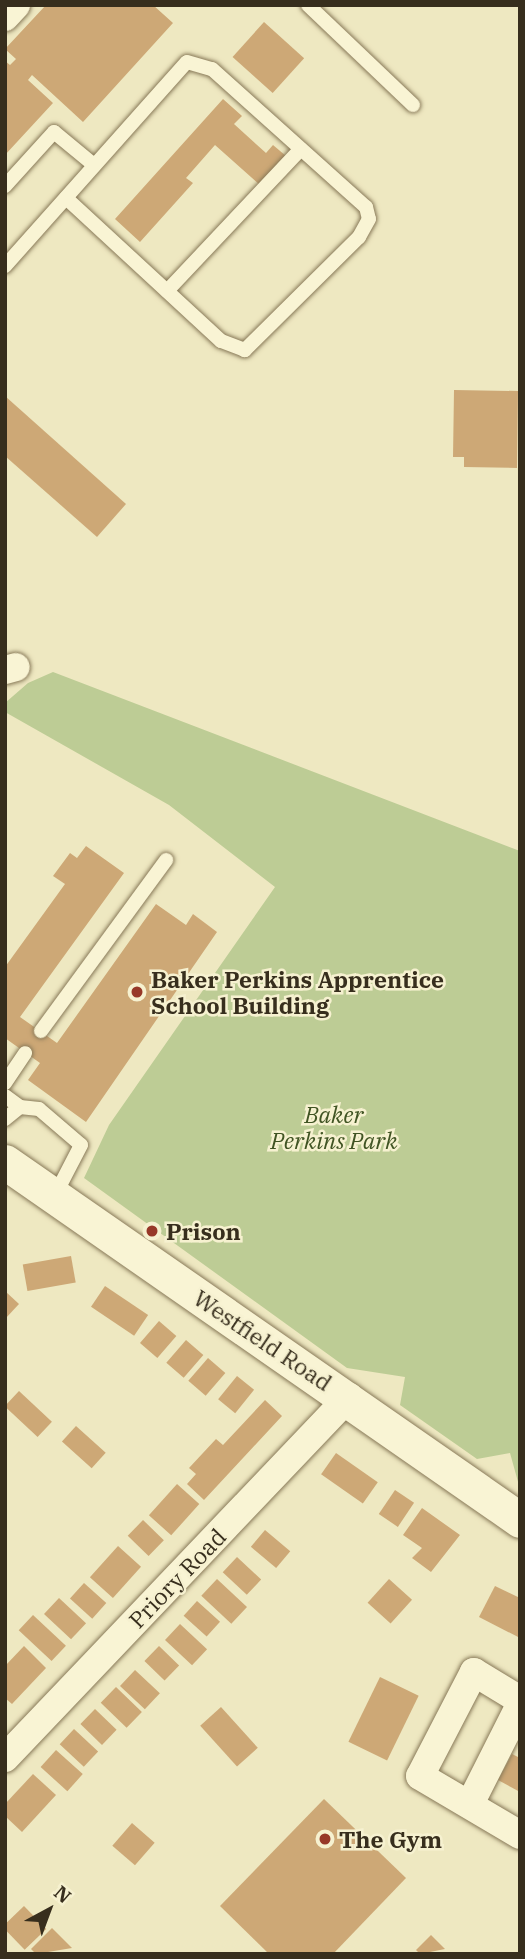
<!DOCTYPE html>
<style>
body{margin:0}
#map{position:relative;width:525px;height:1959px;overflow:hidden;background:#eee8c1;font-family:"IBM Plex Serif",serif}
div>[style]{position:absolute}
.green>*{inset:0;background:#bdcc95}
.building>*{inset:0;background:#cda876;transform-origin:0 0}
.roads{filter:drop-shadow(0 0 2px #887958) drop-shadow(0 0 2px #887958)}
.service>*{height:14px;margin:-7px;padding:0 7px;transform-origin:7px;border-radius:7px;background:#f9f4d4}
.minor>*{height:28px;margin:-14px;padding:0 14px;transform-origin:14px;border-radius:14px;background:#f9f4d4}
.tertiary>*{height:35px;margin:-17.5px;padding:0 17.5px;transform-origin:17.5px;border-radius:17.5px;background:#f9f4d4}
.dots>*{width:19px;height:19px;translate:-50% -50%;box-sizing:border-box;border:4px solid #f6f1d0;border-radius:50%}
span{translate:-50% -50%;white-space:nowrap;text-align:center;line-height:1.15;-webkit-text-stroke:5px #f6f1d0;paint-order:stroke}
.poi-label{font-size:23px;color:#372e1d;font-weight:700}
.left{translate:0 -50%;text-align:left}
.park-label{font-size:23px;color:#405423;font-style:italic}
.street-label{font-size:23px;color:#372e1d}
.frame{position:absolute;inset:0;border:7px solid #372e1d;pointer-events:none}
.north{position:absolute;left:14px;top:1875px;width:70px;height:70px;-webkit-text-stroke:5px #f6f1d0;paint-order:stroke;rotate:41deg;font-size:19px;font-weight:700;line-height:28px;text-align:center;color:#372e1d}
.north::after{content:'';display:block;margin:auto;width:24px;height:32px;background:#372e1d;clip-path:polygon(50% 0,100% 100%,50% 72%,0 100%)}
</style>
<div id="map">
<div class="green">
<div style="clip-path:polygon(53px 672px,520px 851px,520px 1489px,510px 1453px,477px 1459px,400px 1405px,405px 1377px,347px 1368px,84px 1178px,109px 1125px,275px 887px,169px 805px,5px 712px,5px 703px,28px 683px)"></div>
</div>
<div class="building">
<div style="clip-path:polygon(46px 5px,153px 5px,173px 23px,83px 122px,32px 75px,28px 80px,53px 103px,5px 155px,5px 61px,10px 65px,16px 59px,5px 49px)"></div>
<div style="left:264px;top:22px;width:54px;height:47px;rotate:42deg"></div>
<div style="clip-path:polygon(223px 99px,242px 116px,234px 124px,266px 153px,273px 145px,286px 156px,260px 185px,215px 145px,186px 178px,193px 183px,140px 242px,115px 219px)"></div>
<div style="clip-path:polygon(454px 390px,518px 391px,517px 468px,464px 467px,464px 457px,453px 457px)"></div>
<div style="clip-path:polygon(5px 396px,126px 504px,97px 537px,5px 456px)"></div>
<div style="clip-path:polygon(86px 846px,124px 873px,20px 1017px,57px 1043px,156px 904px,186px 925px,193px 914px,217px 932px,86px 1122px,28px 1080px,40px 1063px,5px 1038px,5px 967px,65px 884px,53px 876px,70px 853px,77px 858px)"></div>
<div style="left:71px;top:1256px;width:27px;height:49px;rotate:80deg"></div>
<div style="left:105px;top:1286px;width:52px;height:25px;rotate:34deg"></div>
<div style="clip-path:polygon(5px 1291px,19px 1304px,5px 1319px)"></div>
<div style="left:159px;top:1321px;width:23px;height:29px;rotate:41deg"></div>
<div style="left:186px;top:1340px;width:23px;height:30px;rotate:41deg"></div>
<div style="left:208px;top:1358px;width:23px;height:30px;rotate:41deg"></div>
<div style="left:237px;top:1376px;width:22px;height:30px;rotate:39deg"></div>
<div style="left:19px;top:1391px;width:45px;height:21px;rotate:43deg"></div>
<div style="clip-path:polygon(265px 1400px,282px 1416px,204px 1500px,187px 1484px,196px 1474px,189px 1468px,216px 1439px,223px 1445px)"></div>
<div style="left:76px;top:1426px;width:40px;height:21px;rotate:42deg"></div>
<div style="left:336px;top:1453px;width:51px;height:26px;rotate:35deg"></div>
<div style="left:177px;top:1484px;width:30px;height:42px;rotate:42deg"></div>
<div style="left:395px;top:1490px;width:23px;height:29px;rotate:34deg"></div>
<div style="clip-path:polygon(422px 1508px,460px 1535px,431px 1572px,412px 1558px,422px 1548px,403px 1535px)"></div>
<div style="left:143px;top:1520px;width:29px;height:22px;rotate:44deg"></div>
<div style="left:265px;top:1530px;width:33px;height:22px;rotate:40deg"></div>
<div style="left:118px;top:1546px;width:31px;height:42px;rotate:42deg"></div>
<div style="left:237px;top:1557px;width:33px;height:21px;rotate:43deg"></div>
<div style="left:217px;top:1579px;width:41px;height:23px;rotate:43deg"></div>
<div style="left:389px;top:1579px;width:31px;height:32px;rotate:42deg"></div>
<div style="left:84px;top:1583px;width:30px;height:21px;rotate:42deg"></div>
<div style="clip-path:polygon(495px 1586px,520px 1598px,520px 1638px,479px 1617px)"></div>
<div style="left:59px;top:1598px;width:37px;height:22px;rotate:43deg"></div>
<div style="left:197px;top:1601px;width:31px;height:20px;rotate:42deg"></div>
<div style="left:33px;top:1615px;width:45px;height:21px;rotate:43deg"></div>
<div style="left:180px;top:1624px;width:37px;height:22px;rotate:43deg"></div>
<div style="clip-path:polygon(24px 1646px,46px 1668px,12px 1704px,5px 1698px,5px 1666px)"></div>
<div style="left:159px;top:1646px;width:28px;height:21px;rotate:44deg"></div>
<div style="left:135px;top:1670px;width:34px;height:22px;rotate:43deg"></div>
<div style="left:380px;top:1677px;width:43px;height:72px;rotate:26deg"></div>
<div style="left:116px;top:1687px;width:36px;height:22px;rotate:44deg"></div>
<div style="left:221px;top:1707px;width:55px;height:28px;rotate:48deg"></div>
<div style="left:95px;top:1709px;width:30px;height:21px;rotate:44deg"></div>
<div style="left:74px;top:1729px;width:33px;height:21px;rotate:43deg"></div>
<div style="left:56px;top:1750px;width:36px;height:23px;rotate:42deg"></div>
<div style="clip-path:polygon(512px 1754px,520px 1758px,520px 1792px,498px 1780px)"></div>
<div style="clip-path:polygon(33px 1774px,56px 1795px,22px 1832px,5px 1816px,5px 1804px)"></div>
<div style="clip-path:polygon(324px 1799px,406px 1878px,333px 1954px,269px 1954px,220px 1906px)"></div>
<div style="left:132px;top:1823px;width:30px;height:30px;rotate:41deg"></div>
<div style="left:24px;top:1906px;width:32px;height:30px;rotate:46deg"></div>
<div style="clip-path:polygon(52px 1928px,72px 1948px,36px 1954px,31px 1949px)"></div>
<div style="clip-path:polygon(431px 1935px,445px 1949px,420px 1954px,416px 1950px)"></div>
</div>
<div class="roads">
<div class="service">
<div style="left:308px;top:5px;width:145px;rotate:43.6deg"></div>
<div style="left:5px;top:186px;width:73px;rotate:-47.8deg"></div>
<div style="left:54px;top:132px;width:52px;rotate:39.5deg"></div>
<div style="left:5px;top:266px;width:273px;rotate:-48.3deg"></div>
<div style="left:187px;top:62px;width:26px;rotate:16deg"></div>
<div style="left:212px;top:69px;width:207px;rotate:41.9deg"></div>
<div style="left:366px;top:207px;width:12px;rotate:76deg"></div>
<div style="left:369px;top:219px;width:21px;rotate:119deg"></div>
<div style="left:359px;top:237px;width:161px;rotate:135.3deg"></div>
<div style="left:245px;top:350px;width:26px;rotate:-159deg"></div>
<div style="left:221px;top:341px;width:211px;rotate:-137.3deg"></div>
<div style="left:167px;top:291px;width:195px;rotate:-46.7deg"></div>
<div style="left:41px;top:1031px;width:212px;rotate:-53.8deg"></div>
<div style="left:5px;top:1083px;width:36px;rotate:-56deg"></div>
<div style="left:5px;top:1096px;width:19px;rotate:36deg"></div>
<div style="left:5px;top:1119px;width:19px;rotate:-39deg"></div>
<div style="left:20px;top:1107px;width:19px;rotate:6deg"></div>
<div style="left:39px;top:1109px;width:55px;rotate:40.6deg"></div>
<div style="left:81px;top:1145px;width:59px;rotate:117.4deg"></div>
</div>
<div class="minor">
<div style="left:5px;top:17px;width:16px;rotate:-47deg"></div>
<div style="left:5px;top:670px;width:11px;rotate:-15deg"></div>
<div style="left:520px;top:1700px;width:54px;rotate:-148.7deg"></div>
<div style="left:474px;top:1672px;width:117px;rotate:117.4deg"></div>
<div style="left:420px;top:1776px;width:116px;rotate:30.5deg"></div>
<div style="left:5px;top:1758px;width:499px;rotate:-46.4deg"></div>
<div style="left:470px;top:1804px;width:111px;rotate:-63.2deg"></div>
</div>
<div class="tertiary">
<div style="left:5px;top:1162px;width:627px;rotate:34.8deg"></div>
</div>
</div>
<div class="dots">
<div style="left:137px;top:992px;background:#973828"></div>
<div style="left:152px;top:1231px;background:#973828"></div>
<div style="left:325px;top:1839px;background:#973828"></div>
</div>
<div class="poi-label">
<span class="left" style="left:151px;top:992px">Baker Perkins Apprentice<br>School Building</span>
<span class="left" style="left:166px;top:1231px">Prison</span>
<span class="left" style="left:339px;top:1839px">The Gym</span>
</div>
<div class="park-label">
<span style="left:334px;top:1127px">Baker<br>Perkins Park</span>
</div>
<div class="street-label">
<span style="left:263px;top:1340px;rotate:34deg">Westfield Road</span>
<span style="left:177px;top:1578px;rotate:-46deg">Priory Road</span>
</div>
<div class="frame"></div>
<div class="north">N</div>
</div>
